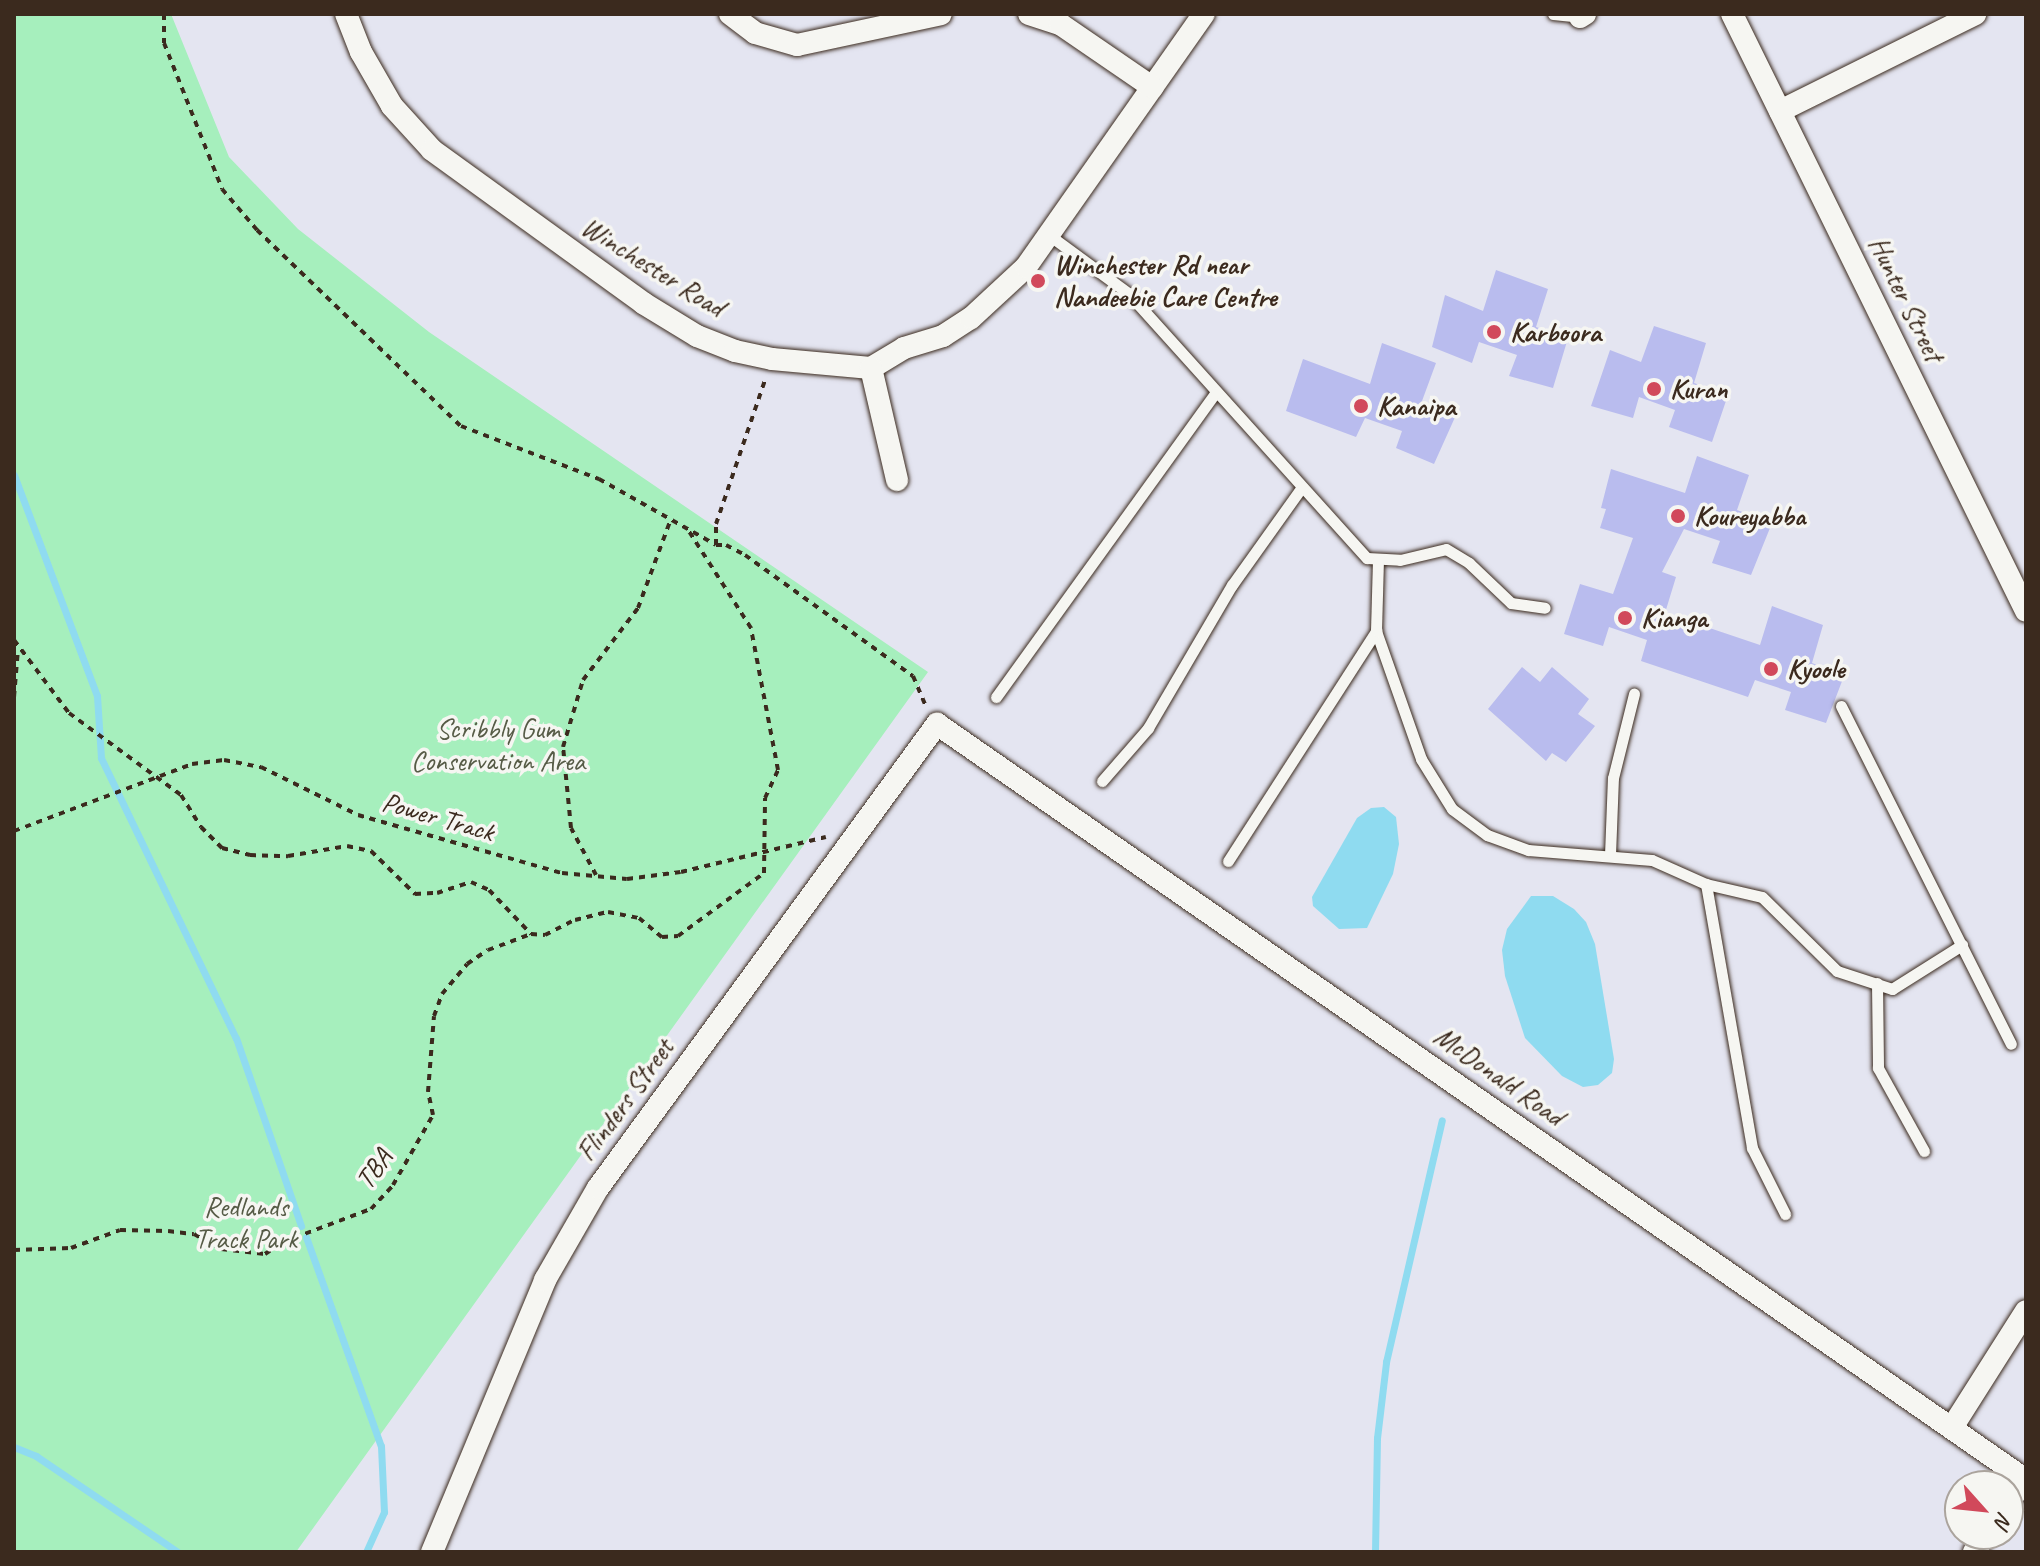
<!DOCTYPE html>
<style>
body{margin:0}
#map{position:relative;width:2040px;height:1566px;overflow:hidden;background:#e4e5f1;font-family:Caveat,sans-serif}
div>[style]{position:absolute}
.green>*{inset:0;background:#a6efbd}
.water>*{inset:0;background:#8fdbf0}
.stream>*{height:7px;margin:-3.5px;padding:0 3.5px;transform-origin:3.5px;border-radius:3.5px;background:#8fdbf0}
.building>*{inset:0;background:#b9bcee}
.path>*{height:4px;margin-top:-2px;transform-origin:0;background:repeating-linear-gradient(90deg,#3b2a1e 0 6px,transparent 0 12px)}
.roads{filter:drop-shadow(0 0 2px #3b2a1e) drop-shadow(0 0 2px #3b2a1e)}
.lane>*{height:11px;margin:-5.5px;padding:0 5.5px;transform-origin:5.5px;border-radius:5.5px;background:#f6f6f2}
.street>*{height:22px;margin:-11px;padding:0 11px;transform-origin:11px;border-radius:11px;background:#f6f6f2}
.dots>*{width:22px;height:22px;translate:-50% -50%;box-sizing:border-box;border:4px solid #f6f6f2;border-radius:50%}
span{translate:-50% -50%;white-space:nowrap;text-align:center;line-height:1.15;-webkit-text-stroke:7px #f6f6f2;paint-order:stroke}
.poi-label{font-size:28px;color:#3b2a1e;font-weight:700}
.left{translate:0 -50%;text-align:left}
.street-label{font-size:28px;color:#3b2a1e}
.park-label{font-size:28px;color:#565b46}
.frame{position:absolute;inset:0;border:16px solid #3b2a1e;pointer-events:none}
.north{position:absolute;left:1944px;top:1470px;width:80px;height:80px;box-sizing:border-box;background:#f6f6f2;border:2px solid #aba49d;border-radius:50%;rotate:117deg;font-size:22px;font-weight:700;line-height:32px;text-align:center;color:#3b2a1e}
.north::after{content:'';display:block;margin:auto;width:28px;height:36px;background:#d1495b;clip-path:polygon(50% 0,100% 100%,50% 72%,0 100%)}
</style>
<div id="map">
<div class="green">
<div style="clip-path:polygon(14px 14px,171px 14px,229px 157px,298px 229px,429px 332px,928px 672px,296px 1552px,14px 1552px)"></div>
</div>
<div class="water">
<div style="clip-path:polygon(1384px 807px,1396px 817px,1399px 844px,1393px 874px,1367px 928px,1339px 929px,1313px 906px,1312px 897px,1357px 818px,1371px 808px)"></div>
<div style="clip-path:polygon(1531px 896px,1553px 896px,1574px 909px,1586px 922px,1595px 944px,1614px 1059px,1612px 1073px,1598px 1085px,1583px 1087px,1562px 1076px,1525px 1038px,1505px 976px,1502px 950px,1507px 929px)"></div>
</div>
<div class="stream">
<div style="left:14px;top:475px;width:236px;rotate:69.4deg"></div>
<div style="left:97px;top:696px;width:62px;rotate:86.3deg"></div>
<div style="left:101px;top:758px;width:311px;rotate:64.3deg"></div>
<div style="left:236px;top:1038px;width:199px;rotate:70.9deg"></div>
<div style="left:306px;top:1237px;width:222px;rotate:70.3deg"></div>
<div style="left:381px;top:1446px;width:66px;rotate:87.4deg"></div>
<div style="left:384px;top:1512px;width:44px;rotate:114.2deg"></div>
<div style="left:14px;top:1447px;width:24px;rotate:22deg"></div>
<div style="left:36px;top:1456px;width:171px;rotate:34.1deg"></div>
<div style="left:1375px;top:1552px;width:114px;rotate:-89deg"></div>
<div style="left:1377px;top:1438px;width:77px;rotate:-83.2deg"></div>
<div style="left:1386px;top:1362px;width:248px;rotate:-77deg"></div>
</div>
<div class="building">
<div style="clip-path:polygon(1496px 270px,1548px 289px,1536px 327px,1568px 338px,1553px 388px,1509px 376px,1517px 355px,1479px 342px,1472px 363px,1432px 347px,1445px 295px,1483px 311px)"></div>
<div style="clip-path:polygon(1654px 326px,1706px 343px,1694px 383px,1728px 395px,1712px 442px,1669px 427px,1675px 410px,1639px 397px,1633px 418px,1591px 406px,1610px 350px,1641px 362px)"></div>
<div style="clip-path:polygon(1382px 343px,1436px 363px,1422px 401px,1456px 415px,1434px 464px,1396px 448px,1402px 431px,1365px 418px,1356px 437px,1286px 411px,1303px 359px,1370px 384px)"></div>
<div style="clip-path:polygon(1697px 456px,1749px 475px,1737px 510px,1772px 523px,1751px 575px,1712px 563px,1720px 541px,1684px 529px,1662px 572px,1676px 577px,1665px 613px,1760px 645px,1772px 606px,1823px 625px,1812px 663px,1844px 676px,1826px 723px,1785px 710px,1791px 692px,1755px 680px,1748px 697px,1641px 661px,1647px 640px,1609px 627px,1603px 646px,1564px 634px,1580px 584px,1613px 594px,1633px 538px,1600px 528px,1606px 509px,1601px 508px,1611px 469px,1685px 493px)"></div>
<div style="clip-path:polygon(1522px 667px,1540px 682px,1552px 667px,1589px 699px,1578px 714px,1595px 726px,1566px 762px,1552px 753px,1546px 761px,1488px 709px)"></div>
</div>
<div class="path">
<div style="left:164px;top:14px;width:29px;rotate:90deg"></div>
<div style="left:164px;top:43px;width:157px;rotate:68.3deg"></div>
<div style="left:222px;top:189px;width:54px;rotate:49.5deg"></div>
<div style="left:257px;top:230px;width:283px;rotate:43.9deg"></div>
<div style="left:461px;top:426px;width:148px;rotate:21deg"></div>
<div style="left:599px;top:479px;width:134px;rotate:29.4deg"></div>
<div style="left:716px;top:545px;width:10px"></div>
<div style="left:726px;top:545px;width:21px;rotate:28deg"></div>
<div style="left:745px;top:555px;width:207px;rotate:35.8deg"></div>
<div style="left:913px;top:676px;width:34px;rotate:67deg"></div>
<div style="left:716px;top:545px;width:21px;rotate:-90deg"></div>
<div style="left:716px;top:524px;width:152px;rotate:-71.2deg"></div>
<div style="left:14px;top:640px;width:91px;rotate:53deg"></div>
<div style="left:69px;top:713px;width:139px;rotate:36.2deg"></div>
<div style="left:181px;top:795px;width:38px;rotate:58deg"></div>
<div style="left:201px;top:827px;width:30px;rotate:45deg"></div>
<div style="left:222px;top:848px;width:29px;rotate:14deg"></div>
<div style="left:250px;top:855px;width:38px;rotate:2deg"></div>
<div style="left:288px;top:856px;width:60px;rotate:-9.6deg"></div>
<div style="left:347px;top:846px;width:25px;rotate:12deg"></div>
<div style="left:371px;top:851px;width:62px;rotate:44.3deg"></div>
<div style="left:415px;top:894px;width:22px;rotate:-3deg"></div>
<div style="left:437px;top:893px;width:36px;rotate:-18deg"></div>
<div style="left:471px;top:882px;width:20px;rotate:24deg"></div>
<div style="left:489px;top:890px;width:61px;rotate:46.3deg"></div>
<div style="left:531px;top:934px;width:14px;rotate:4deg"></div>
<div style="left:545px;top:935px;width:34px;rotate:-27deg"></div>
<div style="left:575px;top:920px;width:34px;rotate:-14deg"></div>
<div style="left:608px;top:912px;width:32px;rotate:11deg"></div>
<div style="left:639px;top:918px;width:30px;rotate:40deg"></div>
<div style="left:662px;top:937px;width:16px;rotate:-4deg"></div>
<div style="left:678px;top:936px;width:107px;rotate:-36.2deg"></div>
<div style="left:764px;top:873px;width:75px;rotate:-89.2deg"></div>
<div style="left:765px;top:798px;width:31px;rotate:-65deg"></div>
<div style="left:778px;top:770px;width:145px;rotate:-100.8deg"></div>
<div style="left:751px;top:628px;width:117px;rotate:-122.7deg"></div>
<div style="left:14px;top:697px;width:48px;rotate:-85.2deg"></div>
<div style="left:14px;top:831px;width:190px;rotate:-20.6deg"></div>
<div style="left:192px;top:764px;width:32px;rotate:-7deg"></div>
<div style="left:224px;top:760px;width:38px;rotate:11deg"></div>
<div style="left:261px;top:767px;width:108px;rotate:26.3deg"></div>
<div style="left:358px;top:815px;width:212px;rotate:15.9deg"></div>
<div style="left:562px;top:873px;width:65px;rotate:5.3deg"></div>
<div style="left:627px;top:879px;width:54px;rotate:-7.4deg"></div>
<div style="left:681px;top:872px;width:149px;rotate:-13.6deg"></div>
<div style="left:596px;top:875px;width:53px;rotate:-118deg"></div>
<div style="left:571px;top:828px;width:81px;rotate:-95.6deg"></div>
<div style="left:563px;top:747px;width:70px;rotate:-73.4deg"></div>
<div style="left:583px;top:680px;width:91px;rotate:-52.6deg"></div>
<div style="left:638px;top:608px;width:95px;rotate:-69.7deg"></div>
<div style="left:14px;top:1250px;width:57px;rotate:-2deg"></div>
<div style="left:71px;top:1248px;width:52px;rotate:-20.2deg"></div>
<div style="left:120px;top:1230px;width:48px;rotate:1.2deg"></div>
<div style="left:168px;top:1231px;width:26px;rotate:7deg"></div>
<div style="left:194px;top:1234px;width:31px;rotate:29deg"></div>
<div style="left:221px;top:1249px;width:44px;rotate:6.5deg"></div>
<div style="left:265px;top:1254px;width:22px;rotate:-34deg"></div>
<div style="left:283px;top:1242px;width:94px;rotate:-20.6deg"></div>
<div style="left:371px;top:1209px;width:33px;rotate:-47deg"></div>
<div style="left:393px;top:1185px;width:81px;rotate:-60.3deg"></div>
<div style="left:433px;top:1115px;width:24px;rotate:-102deg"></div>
<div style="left:428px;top:1092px;width:76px;rotate:-85.5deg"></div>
<div style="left:434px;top:1016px;width:23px;rotate:-70deg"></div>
<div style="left:442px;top:994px;width:39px;rotate:-50deg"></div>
<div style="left:467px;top:964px;width:25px;rotate:-34deg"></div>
<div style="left:488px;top:950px;width:46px;rotate:-20.4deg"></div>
</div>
<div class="roads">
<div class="lane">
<div style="left:1553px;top:14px;width:27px;rotate:6deg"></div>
<div style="left:1049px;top:235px;width:98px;rotate:36.3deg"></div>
<div style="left:1128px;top:293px;width:357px;rotate:48deg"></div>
<div style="left:1367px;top:558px;width:33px;rotate:3deg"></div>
<div style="left:1400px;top:560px;width:47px;rotate:-13.4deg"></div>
<div style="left:1446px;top:549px;width:27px;rotate:31deg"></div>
<div style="left:1469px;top:563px;width:58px;rotate:43.6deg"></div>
<div style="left:1511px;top:603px;width:34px;rotate:8deg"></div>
<div style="left:1376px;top:631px;width:136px;rotate:70.6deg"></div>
<div style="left:1421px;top:759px;width:59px;rotate:58.2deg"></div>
<div style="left:1452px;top:809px;width:44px;rotate:36.6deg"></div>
<div style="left:1487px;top:835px;width:44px;rotate:20.1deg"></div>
<div style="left:1528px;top:850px;width:124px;rotate:4.6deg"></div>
<div style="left:1652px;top:860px;width:59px;rotate:24deg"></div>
<div style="left:1706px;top:884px;width:57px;rotate:13.1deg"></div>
<div style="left:1762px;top:897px;width:105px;rotate:44.6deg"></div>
<div style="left:1837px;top:971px;width:58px;rotate:18.1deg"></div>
<div style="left:1892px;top:989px;width:83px;rotate:-32.2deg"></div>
<div style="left:996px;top:697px;width:375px;rotate:-54.2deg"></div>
<div style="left:1841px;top:706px;width:378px;rotate:63.3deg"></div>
<div style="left:1102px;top:781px;width:70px;rotate:-49deg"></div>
<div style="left:1148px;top:728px;width:166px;rotate:-59.6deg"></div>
<div style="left:1232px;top:585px;width:120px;rotate:-54.5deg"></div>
<div style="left:1610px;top:855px;width:77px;rotate:-87.8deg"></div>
<div style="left:1613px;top:778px;width:87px;rotate:-76deg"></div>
<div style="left:1228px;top:861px;width:274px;rotate:-57.2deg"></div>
<div style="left:1376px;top:631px;width:72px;rotate:-88.4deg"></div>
<div style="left:1706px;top:884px;width:268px;rotate:80.1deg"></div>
<div style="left:1752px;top:1148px;width:74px;rotate:63.4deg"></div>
<div style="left:1877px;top:983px;width:85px;rotate:89.3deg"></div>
<div style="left:1878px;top:1068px;width:95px;rotate:61deg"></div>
</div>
<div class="street">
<div style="left:346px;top:14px;width:41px;rotate:68.5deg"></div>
<div style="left:361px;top:52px;width:62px;rotate:60.1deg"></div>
<div style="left:392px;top:106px;width:59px;rotate:47.7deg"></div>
<div style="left:432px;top:150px;width:261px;rotate:35.9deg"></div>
<div style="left:643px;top:303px;width:63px;rotate:31.4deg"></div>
<div style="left:697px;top:336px;width:41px;rotate:21.5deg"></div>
<div style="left:735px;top:351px;width:38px;rotate:12deg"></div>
<div style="left:772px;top:359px;width:99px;rotate:5.2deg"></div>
<div style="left:871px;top:368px;width:39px;rotate:-31deg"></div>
<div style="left:904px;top:348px;width:41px;rotate:-17.1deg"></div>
<div style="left:943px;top:336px;width:33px;rotate:-33deg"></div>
<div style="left:971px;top:318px;width:75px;rotate:-42.8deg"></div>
<div style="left:1026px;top:267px;width:309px;rotate:-54.9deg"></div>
<div style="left:730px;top:14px;width:31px;rotate:37deg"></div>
<div style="left:755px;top:33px;width:44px;rotate:15.9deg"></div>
<div style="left:797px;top:45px;width:147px;rotate:-12.1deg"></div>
<div style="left:1029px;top:14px;width:33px;rotate:18deg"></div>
<div style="left:1060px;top:24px;width:112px;rotate:34.4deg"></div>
<div style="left:1732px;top:14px;width:665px;rotate:63.78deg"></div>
<div style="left:1580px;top:17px;width:6px;rotate:-31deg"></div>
<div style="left:1780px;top:111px;width:218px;rotate:-26.4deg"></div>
<div style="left:871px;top:368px;width:115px;rotate:76.9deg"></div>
<div style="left:1953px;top:1426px;width:136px;rotate:-57.6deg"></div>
<div style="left:2008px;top:1503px;width:29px;rotate:-54deg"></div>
<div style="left:432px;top:1552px;width:295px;rotate:-67.4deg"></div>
<div style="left:545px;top:1280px;width:106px;rotate:-60.1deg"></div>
<div style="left:598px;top:1188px;width:575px;rotate:-53.85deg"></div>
<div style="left:937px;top:724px;width:1326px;rotate:34.77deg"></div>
<div style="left:1974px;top:1552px;width:22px;rotate:-56deg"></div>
</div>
</div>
<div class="dots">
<div style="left:1038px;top:281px;background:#d1495b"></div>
<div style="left:1494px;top:332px;background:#d1495b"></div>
<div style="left:1654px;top:389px;background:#d1495b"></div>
<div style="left:1361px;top:406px;background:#d1495b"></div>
<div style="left:1678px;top:516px;background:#d1495b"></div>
<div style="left:1625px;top:618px;background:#d1495b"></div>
<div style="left:1771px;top:669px;background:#d1495b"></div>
</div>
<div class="poi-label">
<span class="left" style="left:1054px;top:281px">Winchester Rd near<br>Nandeebie Care Centre</span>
<span class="left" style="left:1510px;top:332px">Karboora</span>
<span class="left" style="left:1670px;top:389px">Kuran</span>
<span class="left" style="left:1377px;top:406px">Kanaipa</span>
<span class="left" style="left:1694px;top:516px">Koureyabba</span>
<span class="left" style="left:1641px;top:618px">Kianga</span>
<span class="left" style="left:1787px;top:669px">Kyoole</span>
</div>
<div class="street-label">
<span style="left:653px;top:267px;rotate:32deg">Winchester Road</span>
<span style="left:1906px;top:299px;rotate:64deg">Hunter Street</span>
<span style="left:438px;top:817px;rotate:16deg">Power Track</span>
<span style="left:1499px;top:1076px;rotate:35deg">McDonald Road</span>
<span style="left:625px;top:1100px;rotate:-54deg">Flinders Street</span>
<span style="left:374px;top:1169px;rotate:-54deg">TBA</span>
</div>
<div class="park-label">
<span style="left:498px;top:745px">Scribbly Gum<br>Conservation Area</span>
<span style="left:246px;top:1223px">Redlands<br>Track Park</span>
</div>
<div class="frame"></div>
<div class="north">N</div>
</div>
